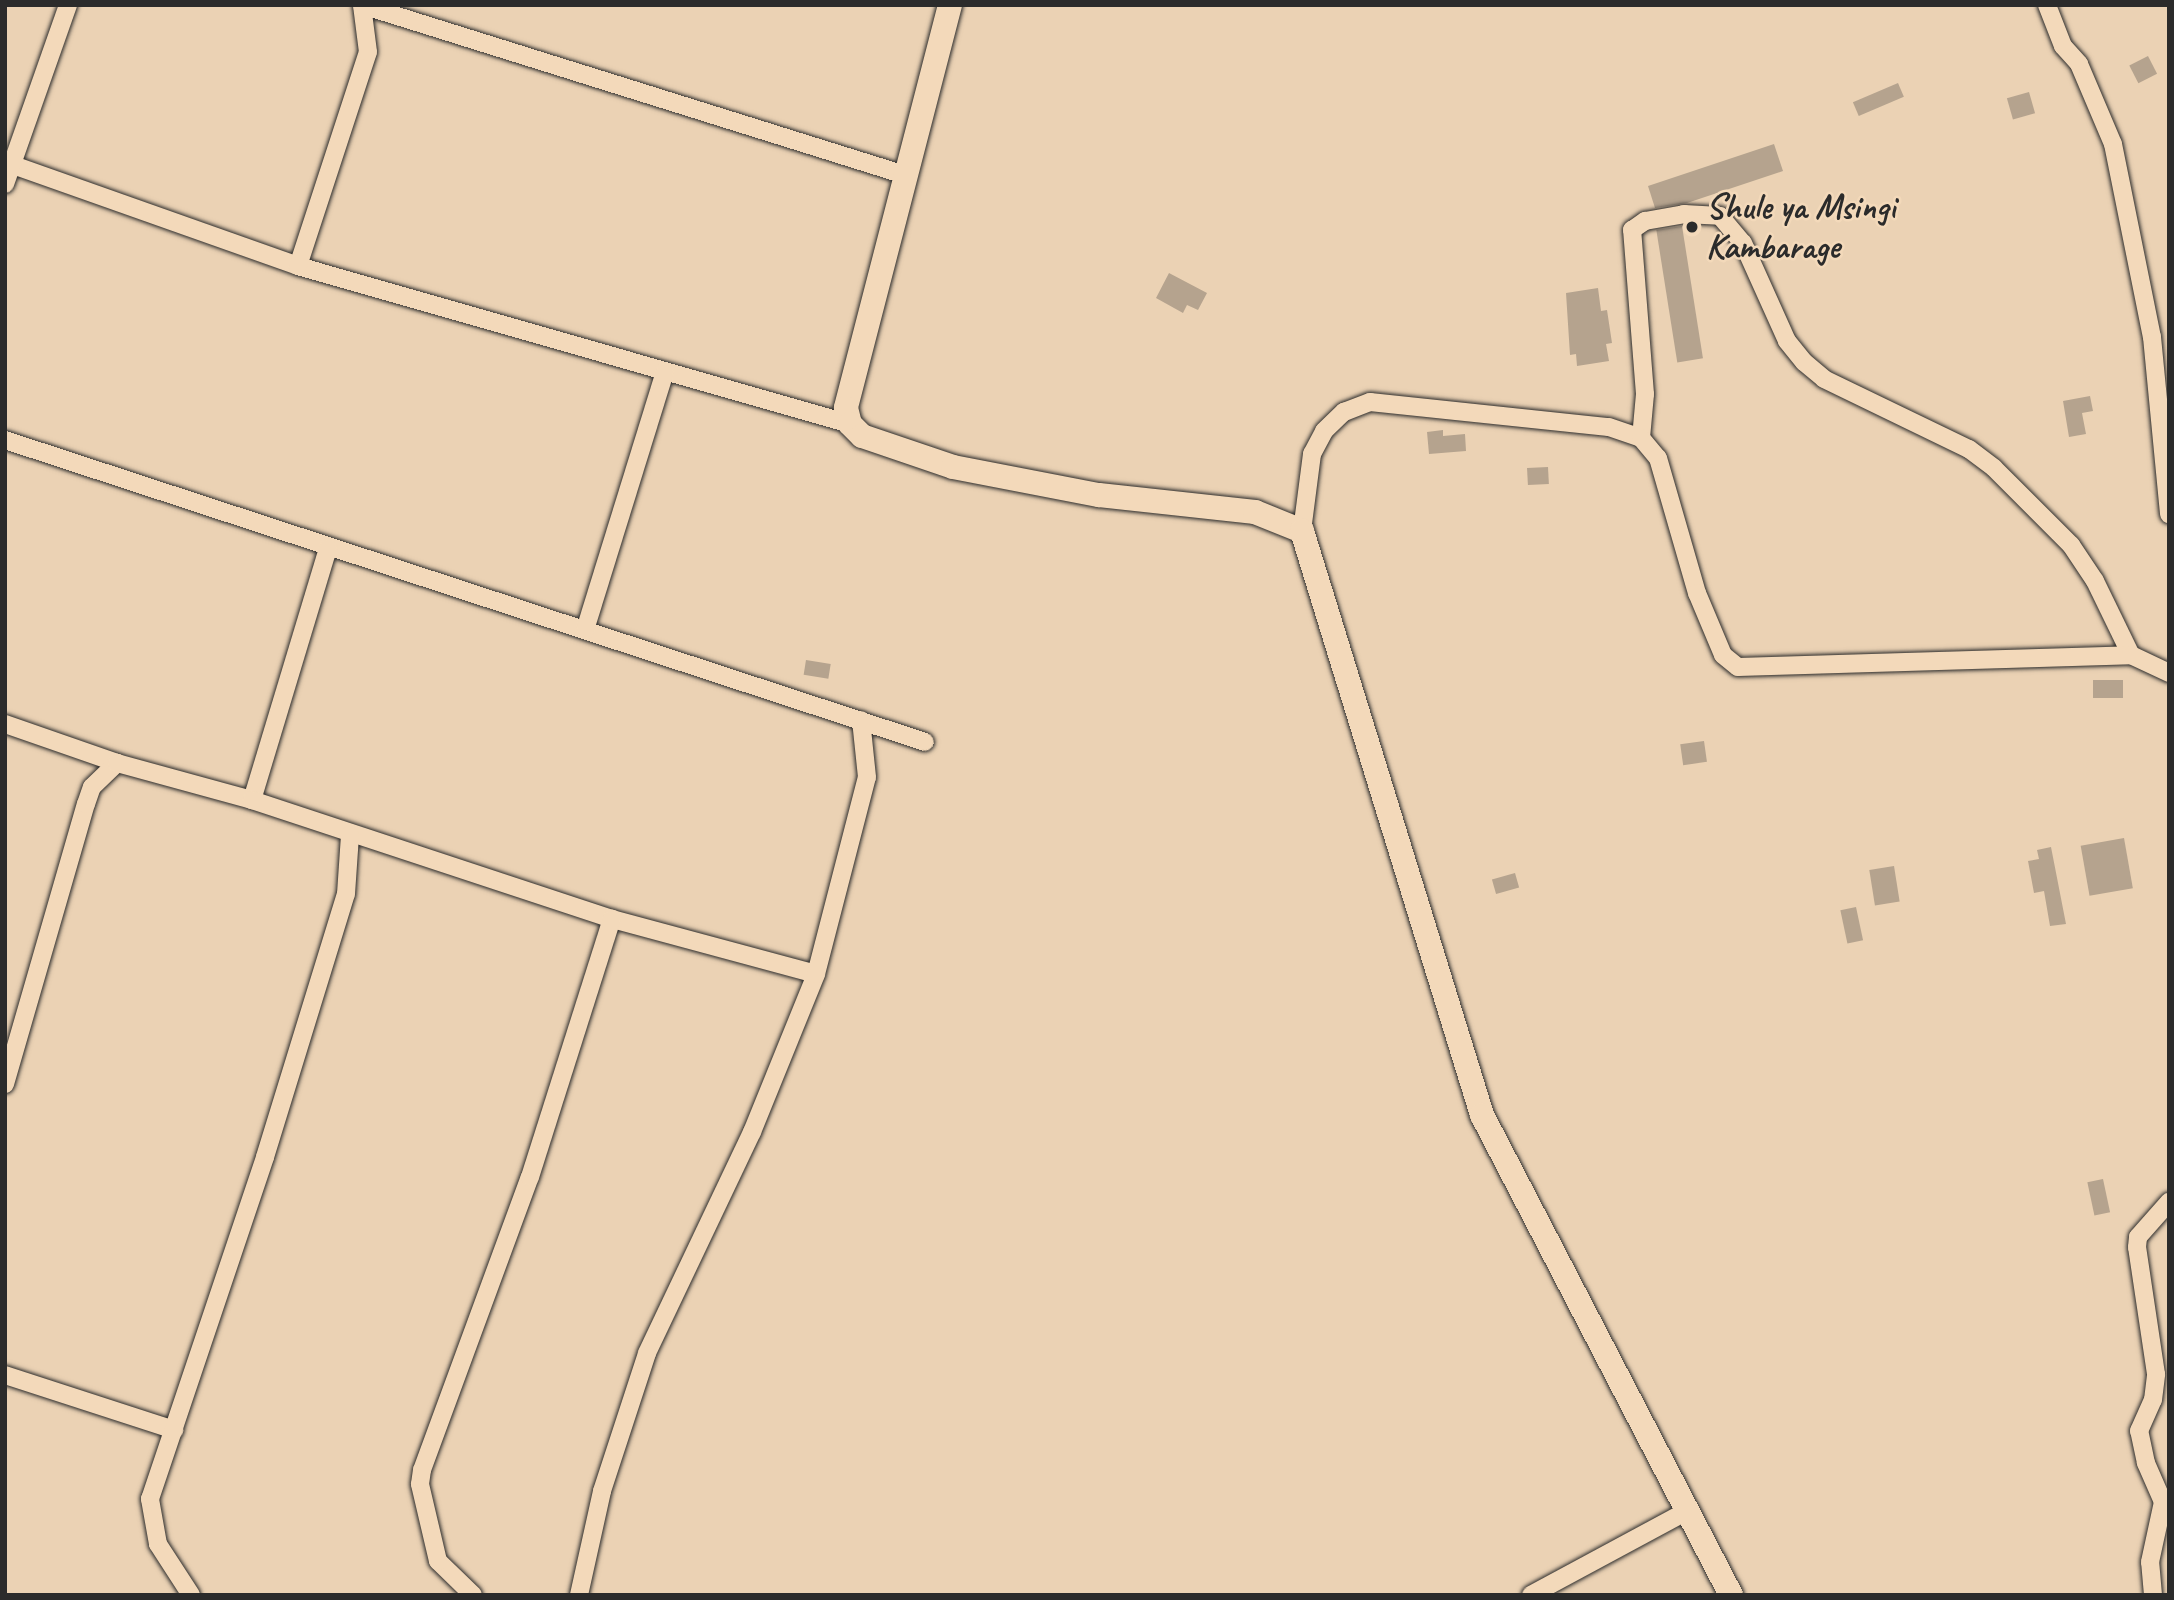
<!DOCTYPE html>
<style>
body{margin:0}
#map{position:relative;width:2174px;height:1600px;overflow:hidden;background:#ebd2b4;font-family:Caveat,sans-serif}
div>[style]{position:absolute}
.building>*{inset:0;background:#b5a38e;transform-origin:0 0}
.roads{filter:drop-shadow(0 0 2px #2b2b2b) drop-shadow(0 0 2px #2b2b2b)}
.street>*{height:18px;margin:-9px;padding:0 9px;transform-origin:9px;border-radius:9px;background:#f3d9ba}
.secondary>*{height:24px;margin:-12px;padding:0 12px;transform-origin:12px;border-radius:12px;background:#f3d9ba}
.dots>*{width:19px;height:19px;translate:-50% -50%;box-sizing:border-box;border:4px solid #f3d9ba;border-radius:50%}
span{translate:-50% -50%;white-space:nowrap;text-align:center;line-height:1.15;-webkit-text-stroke:5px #f3d9ba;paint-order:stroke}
.poi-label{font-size:35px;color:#2b2b2b;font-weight:700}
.left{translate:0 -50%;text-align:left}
.frame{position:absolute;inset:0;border:7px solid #2b2b2b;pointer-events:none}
</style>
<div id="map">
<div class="building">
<div style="left:2148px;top:56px;width:20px;height:21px;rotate:63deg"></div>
<div style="left:1898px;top:83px;width:15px;height:49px;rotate:67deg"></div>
<div style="left:2029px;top:92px;width:22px;height:23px;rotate:74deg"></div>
<div style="clip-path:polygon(1774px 144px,1783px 171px,1687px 203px,1655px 208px,1648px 186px)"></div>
<div style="left:1682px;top:226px;width:134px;height:26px;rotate:81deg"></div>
<div style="clip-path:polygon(1169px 273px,1207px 293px,1198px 310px,1187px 305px,1183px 313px,1156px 298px)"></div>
<div style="clip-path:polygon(1598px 288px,1601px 311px,1607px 310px,1612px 343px,1606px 344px,1609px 361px,1577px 366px,1576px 354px,1570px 355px,1566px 293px)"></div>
<div style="clip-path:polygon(2090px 396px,2093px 411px,2082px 413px,2086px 434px,2069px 437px,2063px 401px)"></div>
<div style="clip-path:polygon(1443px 430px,1443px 436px,1465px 434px,1466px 451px,1429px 454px,1427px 432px)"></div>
<div style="left:1548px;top:467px;width:17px;height:21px;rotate:87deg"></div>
<div style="left:806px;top:660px;width:25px;height:15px;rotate:9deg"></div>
<div style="left:2123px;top:680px;width:18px;height:30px;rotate:90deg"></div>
<div style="left:1704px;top:741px;width:21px;height:24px;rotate:82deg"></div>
<div style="left:2124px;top:838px;width:51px;height:44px;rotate:80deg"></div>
<div style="clip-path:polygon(2051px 847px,2066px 924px,2050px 926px,2044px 891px,2034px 893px,2028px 861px,2039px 859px,2037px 850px)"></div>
<div style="left:1894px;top:866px;width:36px;height:25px;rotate:81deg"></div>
<div style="left:1515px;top:873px;width:15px;height:24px;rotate:74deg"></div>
<div style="left:1856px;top:907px;width:34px;height:16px;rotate:78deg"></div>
<div style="left:2103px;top:1179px;width:34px;height:16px;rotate:78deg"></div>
</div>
<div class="roads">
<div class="street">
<div style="left:2047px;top:5px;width:44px;rotate:68.7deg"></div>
<div style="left:2063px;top:46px;width:24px;rotate:48deg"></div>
<div style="left:2079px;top:64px;width:87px;rotate:67deg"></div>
<div style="left:2113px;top:144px;width:197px;rotate:78.6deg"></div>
<div style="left:2152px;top:337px;width:178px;rotate:84.5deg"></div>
<div style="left:13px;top:165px;width:302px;rotate:19.5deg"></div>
<div style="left:298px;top:266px;width:574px;rotate:15.97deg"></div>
<div style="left:5px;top:184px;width:190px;rotate:-70.6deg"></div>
<div style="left:298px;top:266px;width:225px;rotate:-71.9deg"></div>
<div style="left:368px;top:52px;width:47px;rotate:-97.3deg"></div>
<div style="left:362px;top:5px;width:569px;rotate:17.38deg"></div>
<div style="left:1641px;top:438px;width:44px;rotate:-84.8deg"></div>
<div style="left:1645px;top:394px;width:165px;rotate:-94.5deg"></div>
<div style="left:1632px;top:230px;width:16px;rotate:-35deg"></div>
<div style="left:1645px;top:221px;width:40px;rotate:-10deg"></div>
<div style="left:1684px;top:214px;width:36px;rotate:3deg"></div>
<div style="left:1720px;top:216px;width:35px;rotate:50deg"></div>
<div style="left:1743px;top:243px;width:107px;rotate:65.8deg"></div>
<div style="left:1787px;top:341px;width:27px;rotate:51deg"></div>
<div style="left:1804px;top:362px;width:26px;rotate:40deg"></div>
<div style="left:1824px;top:379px;width:161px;rotate:25.8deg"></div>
<div style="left:1969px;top:449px;width:31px;rotate:37deg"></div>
<div style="left:1994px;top:468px;width:109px;rotate:45deg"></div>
<div style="left:2071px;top:545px;width:43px;rotate:56.3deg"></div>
<div style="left:2095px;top:581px;width:82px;rotate:64.1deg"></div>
<div style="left:5px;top:440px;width:968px;rotate:18.17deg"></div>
<div style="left:1302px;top:531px;width:78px;rotate:-82.6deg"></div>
<div style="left:1312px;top:454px;width:26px;rotate:-62deg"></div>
<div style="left:1324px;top:431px;width:28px;rotate:-44deg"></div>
<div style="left:1344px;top:412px;width:28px;rotate:-21deg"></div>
<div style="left:1370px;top:402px;width:240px;rotate:6deg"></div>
<div style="left:1609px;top:427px;width:34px;rotate:19deg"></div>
<div style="left:1641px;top:438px;width:26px;rotate:50deg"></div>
<div style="left:1658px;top:458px;width:141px;rotate:73.9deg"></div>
<div style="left:1697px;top:593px;width:67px;rotate:67.2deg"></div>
<div style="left:1723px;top:655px;width:19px;rotate:39deg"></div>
<div style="left:1738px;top:667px;width:393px;rotate:-1.7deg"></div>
<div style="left:2131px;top:655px;width:42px;rotate:25.3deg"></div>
<div style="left:585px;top:630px;width:270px;rotate:-72.8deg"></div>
<div style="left:5px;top:724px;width:119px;rotate:19.2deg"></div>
<div style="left:252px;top:800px;width:263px;rotate:-73.2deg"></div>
<div style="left:5px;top:1084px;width:291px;rotate:-73.9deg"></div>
<div style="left:86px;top:804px;width:18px;rotate:-71deg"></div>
<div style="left:92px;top:787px;width:35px;rotate:-44deg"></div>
<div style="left:117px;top:763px;width:140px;rotate:15.3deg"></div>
<div style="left:252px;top:800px;width:379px;rotate:18.3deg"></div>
<div style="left:612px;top:919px;width:211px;rotate:15.1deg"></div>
<div style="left:5px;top:1375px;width:178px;rotate:18deg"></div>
<div style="left:191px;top:1595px;width:61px;rotate:-122.9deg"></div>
<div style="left:158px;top:1544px;width:46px;rotate:-100.1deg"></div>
<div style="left:150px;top:1499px;width:361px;rotate:-71.4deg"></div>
<div style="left:265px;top:1157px;width:275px;rotate:-72.9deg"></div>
<div style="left:346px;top:894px;width:59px;rotate:-86.1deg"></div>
<div style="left:473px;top:1595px;width:49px;rotate:-135.8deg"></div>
<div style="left:438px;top:1561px;width:79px;rotate:-103.2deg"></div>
<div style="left:420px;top:1484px;width:14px;rotate:-82deg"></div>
<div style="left:422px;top:1470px;width:312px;rotate:-69.8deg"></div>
<div style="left:530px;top:1177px;width:271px;rotate:-72.4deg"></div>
<div style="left:579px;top:1595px;width:107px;rotate:-77.5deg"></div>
<div style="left:602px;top:1491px;width:145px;rotate:-71.9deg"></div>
<div style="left:647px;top:1353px;width:245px;rotate:-64.6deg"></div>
<div style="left:752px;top:1132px;width:170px;rotate:-67.9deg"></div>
<div style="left:816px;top:974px;width:203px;rotate:-75.5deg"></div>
<div style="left:867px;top:777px;width:57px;rotate:-96deg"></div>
<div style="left:1531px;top:1595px;width:175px;rotate:-28.3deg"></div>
<div style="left:2153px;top:1595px;width:33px;rotate:-95deg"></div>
<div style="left:2150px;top:1562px;width:61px;rotate:-77.8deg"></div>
<div style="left:2163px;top:1502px;width:43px;rotate:-113.6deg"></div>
<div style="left:2146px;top:1463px;width:33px;rotate:-102deg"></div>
<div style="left:2139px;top:1431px;width:34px;rotate:-66deg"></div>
<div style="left:2153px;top:1400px;width:26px;rotate:-83deg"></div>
<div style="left:2156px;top:1374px;width:128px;rotate:-98.5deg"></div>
<div style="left:2137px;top:1247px;width:10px;rotate:-84deg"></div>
<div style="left:2138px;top:1237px;width:47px;rotate:-48.5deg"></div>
</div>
<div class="secondary">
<div style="left:950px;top:5px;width:416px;rotate:104.5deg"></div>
<div style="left:846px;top:408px;width:16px;rotate:76deg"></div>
<div style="left:850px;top:424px;width:17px;rotate:45deg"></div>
<div style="left:862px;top:436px;width:96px;rotate:18.8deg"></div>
<div style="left:953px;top:467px;width:149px;rotate:10.9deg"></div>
<div style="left:1099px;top:495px;width:157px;rotate:6.2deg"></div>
<div style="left:1255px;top:512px;width:51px;rotate:22deg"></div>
<div style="left:1302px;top:531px;width:611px;rotate:72.87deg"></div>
<div style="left:1482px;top:1115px;width:541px;rotate:62.58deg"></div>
</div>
</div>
<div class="dots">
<div style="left:1692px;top:227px;background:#2b2b2b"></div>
</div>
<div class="poi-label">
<span class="left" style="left:1706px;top:227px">Shule ya Msingi<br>Kambarage</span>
</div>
<div class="frame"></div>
</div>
